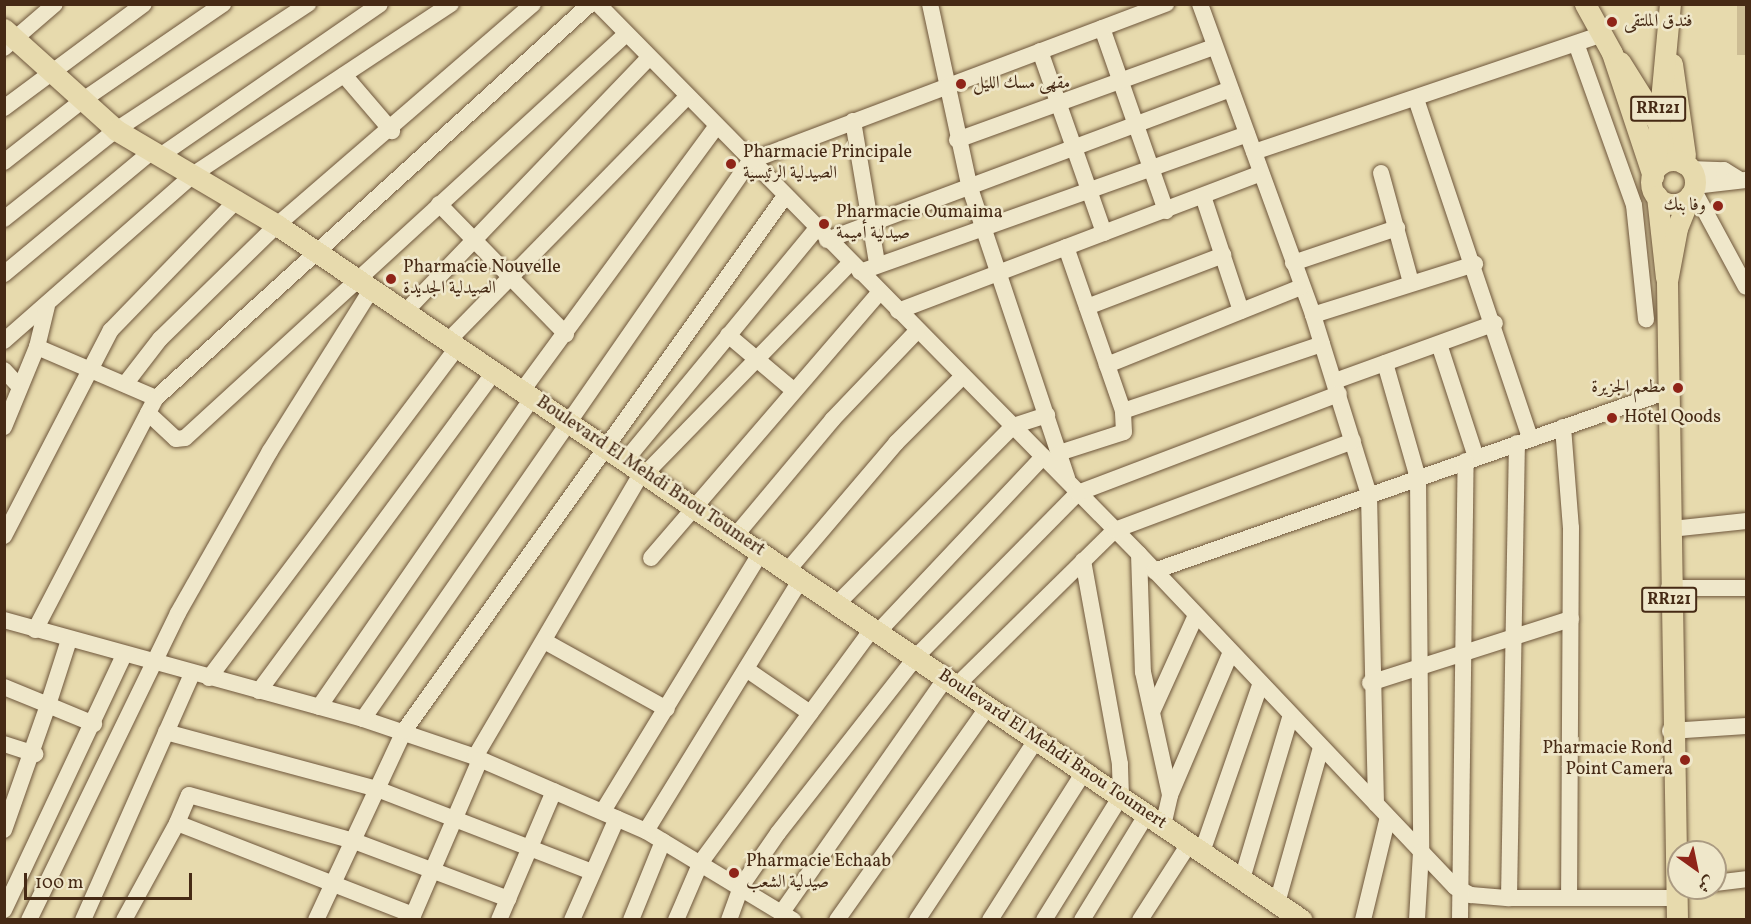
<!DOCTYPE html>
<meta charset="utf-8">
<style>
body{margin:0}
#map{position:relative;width:1751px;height:924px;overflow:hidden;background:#e7daad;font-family:Vollkorn,Amiri,serif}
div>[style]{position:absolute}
.green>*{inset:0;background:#ccbc93;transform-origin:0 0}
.roads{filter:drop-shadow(0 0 2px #6e563b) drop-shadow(0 0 2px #6e563b)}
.minor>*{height:16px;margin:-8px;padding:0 8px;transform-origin:8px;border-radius:8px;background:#efe7ca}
.major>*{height:21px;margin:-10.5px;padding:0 10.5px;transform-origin:10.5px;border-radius:10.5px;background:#e7daad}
.major>.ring{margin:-10.5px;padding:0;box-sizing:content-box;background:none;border:21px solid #e7daad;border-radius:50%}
.dots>*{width:16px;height:16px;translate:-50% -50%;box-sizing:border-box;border:3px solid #efe7ca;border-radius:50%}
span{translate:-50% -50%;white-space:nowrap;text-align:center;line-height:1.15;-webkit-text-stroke:5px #efe7ca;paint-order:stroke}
.shield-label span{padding:2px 4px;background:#efe7ca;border:2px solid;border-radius:4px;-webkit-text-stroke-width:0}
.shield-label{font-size:16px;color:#462a15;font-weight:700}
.poi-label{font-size:18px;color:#462a15}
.left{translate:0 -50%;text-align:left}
.right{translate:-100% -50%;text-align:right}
.street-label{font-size:18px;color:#462a15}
.frame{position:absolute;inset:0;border:6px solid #462a15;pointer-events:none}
.north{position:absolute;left:1667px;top:840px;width:60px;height:60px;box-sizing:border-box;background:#efe7ca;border:2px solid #ab9b82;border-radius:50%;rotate:147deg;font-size:16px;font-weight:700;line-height:24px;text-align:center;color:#462a15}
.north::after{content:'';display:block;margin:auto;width:21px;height:27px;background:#8f2418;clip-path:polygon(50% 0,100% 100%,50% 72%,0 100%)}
.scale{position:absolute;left:24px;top:873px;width:168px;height:27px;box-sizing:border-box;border:3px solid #462a15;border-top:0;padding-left:8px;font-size:18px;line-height:21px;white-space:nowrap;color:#462a15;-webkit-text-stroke:4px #efe7ca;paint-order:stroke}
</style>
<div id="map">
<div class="green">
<div style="left:1737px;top:5px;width:9px;height:50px"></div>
</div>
<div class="roads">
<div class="minor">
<div style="left:598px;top:4px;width:771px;rotate:45.47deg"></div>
<div style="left:1139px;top:554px;width:459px;rotate:46.5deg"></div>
<div style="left:1455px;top:887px;width:18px;rotate:27deg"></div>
<div style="left:1471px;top:895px;width:38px;rotate:5deg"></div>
<div style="left:1509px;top:898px;width:168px"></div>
<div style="left:930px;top:4px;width:185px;rotate:77.8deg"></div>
<div style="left:969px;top:185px;width:309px;rotate:71.5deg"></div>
<div style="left:1200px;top:4px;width:331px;rotate:70deg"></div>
<div style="left:1313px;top:315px;width:189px;rotate:72.7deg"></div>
<div style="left:1369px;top:495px;width:309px;rotate:88.7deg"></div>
<div style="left:1102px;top:28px;width:194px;rotate:70.7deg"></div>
<div style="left:1577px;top:46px;width:169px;rotate:70.3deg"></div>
<div style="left:1634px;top:205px;width:115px;rotate:84deg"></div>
<div style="left:4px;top:48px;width:67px;rotate:-40.8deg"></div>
<div style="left:1040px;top:51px;width:193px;rotate:70.6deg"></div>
<div style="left:344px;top:75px;width:74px;rotate:49.4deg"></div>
<div style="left:1416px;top:99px;width:358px;rotate:71.4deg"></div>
<div style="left:4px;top:108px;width:174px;rotate:-36.6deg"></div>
<div style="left:853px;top:121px;width:144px;rotate:80.4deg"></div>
<div style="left:957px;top:140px;width:273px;rotate:-19.9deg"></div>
<div style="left:1254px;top:152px;width:367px;rotate:-18.7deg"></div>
<div style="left:160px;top:156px;width:267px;rotate:-34.6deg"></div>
<div style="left:4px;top:162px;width:100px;rotate:-38.1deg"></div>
<div style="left:83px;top:100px;width:170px;rotate:-34.4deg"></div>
<div style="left:1690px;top:169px;width:34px;rotate:2deg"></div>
<div style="left:1724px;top:170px;width:19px;rotate:32deg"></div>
<div style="left:1381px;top:173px;width:114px;rotate:74.7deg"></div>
<div style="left:1694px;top:186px;width:52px;rotate:-6.6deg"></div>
<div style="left:1693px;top:189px;width:111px;rotate:61.6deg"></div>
<div style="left:1203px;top:196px;width:121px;rotate:71.7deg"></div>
<div style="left:439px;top:204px;width:182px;rotate:45.7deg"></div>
<div style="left:4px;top:219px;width:143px;rotate:-38.5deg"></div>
<div style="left:116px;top:130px;width:230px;rotate:-33.3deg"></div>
<div style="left:827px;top:240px;width:430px;rotate:-20.5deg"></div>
<div style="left:1066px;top:247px;width:174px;rotate:70.8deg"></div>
<div style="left:1123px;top:411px;width:210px;rotate:-18.6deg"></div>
<div style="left:1293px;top:263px;width:110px;rotate:-18.6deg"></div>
<div style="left:860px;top:272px;width:411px;rotate:-19.6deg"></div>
<div style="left:4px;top:274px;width:191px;rotate:-39.7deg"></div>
<div style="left:1087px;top:307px;width:146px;rotate:-20.9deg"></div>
<div style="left:898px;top:311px;width:388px;rotate:-20.8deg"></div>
<div style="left:405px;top:312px;width:352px;rotate:-46.2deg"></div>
<div style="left:1313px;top:315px;width:170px;rotate:-17.5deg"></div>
<div style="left:728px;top:335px;width:84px;rotate:40.2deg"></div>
<div style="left:4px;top:341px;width:253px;rotate:-41.3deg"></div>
<div style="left:194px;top:174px;width:308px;rotate:-33.5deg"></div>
<div style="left:448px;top:341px;width:342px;rotate:-45.6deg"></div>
<div style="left:1439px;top:344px;width:119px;rotate:71.9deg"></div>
<div style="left:37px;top:347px;width:129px;rotate:23.2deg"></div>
<div style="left:1385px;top:363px;width:120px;rotate:74deg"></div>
<div style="left:1418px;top:478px;width:374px;rotate:89.5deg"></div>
<div style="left:1421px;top:852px;width:68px;rotate:93.4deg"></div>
<div style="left:1107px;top:365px;width:209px;rotate:-21.9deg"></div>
<div style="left:4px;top:370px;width:22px;rotate:47deg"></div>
<div style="left:1335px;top:381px;width:170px;rotate:-19.9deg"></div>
<div style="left:126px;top:383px;width:56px;rotate:-52.3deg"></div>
<div style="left:160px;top:339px;width:163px;rotate:-44.3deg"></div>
<div style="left:277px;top:225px;width:338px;rotate:-40.8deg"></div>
<div style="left:522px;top:391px;width:328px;rotate:-53.7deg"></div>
<div style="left:148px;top:413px;width:38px;rotate:43deg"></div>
<div style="left:176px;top:439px;width:9px;rotate:-6deg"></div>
<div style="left:185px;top:438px;width:598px;rotate:-42.49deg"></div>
<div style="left:4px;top:427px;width:87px;rotate:-67.6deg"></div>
<div style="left:37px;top:347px;width:42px;rotate:-76.3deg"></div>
<div style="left:1563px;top:427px;width:101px;rotate:85.5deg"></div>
<div style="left:1571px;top:528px;width:369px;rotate:90.3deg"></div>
<div style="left:1059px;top:453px;width:68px;rotate:-17.9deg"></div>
<div style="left:1124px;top:432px;width:21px;rotate:-93deg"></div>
<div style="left:625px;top:461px;width:301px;rotate:-50.5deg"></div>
<div style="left:645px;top:474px;width:294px;rotate:-45.8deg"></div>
<div style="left:1671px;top:529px;width:75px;rotate:-6.1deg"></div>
<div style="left:736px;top:535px;width:150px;rotate:-50.1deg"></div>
<div style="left:832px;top:420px;width:123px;rotate:-46.3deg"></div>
<div style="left:4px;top:536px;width:232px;rotate:-62.6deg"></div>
<div style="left:111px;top:330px;width:182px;rotate:-45.9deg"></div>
<div style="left:1139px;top:554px;width:118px;rotate:88.1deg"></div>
<div style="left:1143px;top:672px;width:126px;rotate:77.6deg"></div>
<div style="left:651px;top:558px;width:351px;rotate:-49.3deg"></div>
<div style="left:788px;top:570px;width:167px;rotate:-49.6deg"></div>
<div style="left:896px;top:443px;width:95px;rotate:-45deg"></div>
<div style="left:1154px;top:571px;width:545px;rotate:-19.3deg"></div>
<div style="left:1669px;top:588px;width:77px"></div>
<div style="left:837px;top:604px;width:250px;rotate:-45.3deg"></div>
<div style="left:1013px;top:426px;width:36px;rotate:-18deg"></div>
<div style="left:4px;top:620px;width:372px;rotate:15.4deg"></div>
<div style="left:363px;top:719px;width:118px;rotate:18.7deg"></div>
<div style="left:475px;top:757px;width:186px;rotate:23.4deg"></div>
<div style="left:646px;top:831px;width:172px;rotate:31.2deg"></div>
<div style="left:35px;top:630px;width:262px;rotate:-62.5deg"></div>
<div style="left:156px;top:398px;width:586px;rotate:-42.23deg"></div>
<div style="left:878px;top:632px;width:241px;rotate:-46.7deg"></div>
<div style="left:546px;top:642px;width:138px;rotate:29deg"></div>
<div style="left:746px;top:669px;width:78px;rotate:34.5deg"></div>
<div style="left:209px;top:678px;width:413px;rotate:-53.1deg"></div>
<div style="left:1370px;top:683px;width:211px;rotate:-17.7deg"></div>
<div style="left:956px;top:686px;width:223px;rotate:-44.5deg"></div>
<div style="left:1115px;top:530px;width:254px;rotate:-20.5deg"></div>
<div style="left:4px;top:687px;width:48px;rotate:22.2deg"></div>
<div style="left:48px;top:705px;width:68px;rotate:-72.1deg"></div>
<div style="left:259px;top:691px;width:396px;rotate:-53.6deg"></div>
<div style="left:319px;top:707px;width:375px;rotate:-55.4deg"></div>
<div style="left:1153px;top:710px;width:104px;rotate:-65.6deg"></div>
<div style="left:363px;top:719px;width:679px;rotate:-55.26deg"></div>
<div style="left:750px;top:161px;width:445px;rotate:-20.7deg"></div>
<div style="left:1670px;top:731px;width:76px;rotate:-3.8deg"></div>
<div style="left:166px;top:732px;width:219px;rotate:15.1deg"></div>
<div style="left:377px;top:789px;width:228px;rotate:21.1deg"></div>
<div style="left:4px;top:744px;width:33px;rotate:18deg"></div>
<div style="left:475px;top:757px;width:330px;rotate:-59.6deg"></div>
<div style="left:603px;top:811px;width:303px;rotate:-58.6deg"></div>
<div style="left:1163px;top:826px;width:32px;rotate:-77deg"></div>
<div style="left:1170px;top:795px;width:155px;rotate:-66.9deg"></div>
<div style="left:4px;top:830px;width:133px;rotate:-70.6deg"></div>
<div style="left:48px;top:705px;width:50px;rotate:22.4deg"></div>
<div style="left:646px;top:831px;width:296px;rotate:-58.4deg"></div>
<div style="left:1202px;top:852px;width:179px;rotate:-70.8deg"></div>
<div style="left:1242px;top:879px;width:171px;rotate:-73.4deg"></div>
<div style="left:1715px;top:883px;width:31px;rotate:-7deg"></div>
<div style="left:1509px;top:898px;width:455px;rotate:-89deg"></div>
<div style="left:1277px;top:903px;width:162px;rotate:-74.2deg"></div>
<div style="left:4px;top:910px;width:282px;rotate:-64.8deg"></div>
<div style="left:782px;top:912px;width:286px;rotate:-55deg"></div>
<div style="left:413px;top:915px;width:253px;rotate:-158.7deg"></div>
<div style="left:177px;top:823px;width:30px;rotate:-67deg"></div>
<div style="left:189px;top:795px;width:171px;rotate:15.6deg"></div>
<div style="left:354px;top:841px;width:165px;rotate:20.6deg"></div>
<div style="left:29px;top:920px;width:341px;rotate:-64.1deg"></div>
<div style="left:178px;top:613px;width:186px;rotate:-60.4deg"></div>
<div style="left:270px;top:451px;width:190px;rotate:-57.9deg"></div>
<div style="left:83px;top:920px;width:269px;rotate:-66.1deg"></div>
<div style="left:124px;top:920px;width:111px;rotate:-61.3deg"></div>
<div style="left:316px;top:920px;width:208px;rotate:-65deg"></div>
<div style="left:404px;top:731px;width:657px;rotate:-54.54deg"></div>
<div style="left:411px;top:920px;width:174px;rotate:-66.7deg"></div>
<div style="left:499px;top:920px;width:140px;rotate:-66.9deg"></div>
<div style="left:572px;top:920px;width:111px;rotate:-66.2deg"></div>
<div style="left:631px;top:920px;width:85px;rotate:-67.9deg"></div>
<div style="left:676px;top:920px;width:63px;rotate:-66.7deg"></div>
<div style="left:701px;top:862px;width:290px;rotate:-53.7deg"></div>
<div style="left:729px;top:920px;width:37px;rotate:-70deg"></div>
<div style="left:742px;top:885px;width:63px;rotate:-55.3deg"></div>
<div style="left:778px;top:833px;width:224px;rotate:-51.9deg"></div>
<div style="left:916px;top:657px;width:231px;rotate:-45.4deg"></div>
<div style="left:1078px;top:493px;width:279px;rotate:-20.8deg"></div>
<div style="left:837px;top:920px;width:261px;rotate:-54.7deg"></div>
<div style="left:917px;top:920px;width:216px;rotate:-56.5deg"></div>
<div style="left:990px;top:920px;width:175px;rotate:-57.6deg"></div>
<div style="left:1044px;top:920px;width:146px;rotate:-58.2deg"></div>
<div style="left:1121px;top:796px;width:32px;rotate:-92deg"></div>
<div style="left:1120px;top:764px;width:207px;rotate:-100.3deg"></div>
<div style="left:1082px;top:920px;width:124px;rotate:-58.5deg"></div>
<div style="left:1140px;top:920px;width:90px;rotate:-57.2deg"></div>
<div style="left:1363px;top:920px;width:106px;rotate:-76.4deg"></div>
<div style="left:1460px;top:920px;width:459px;rotate:-89.3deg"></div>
</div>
<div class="major">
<div style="left:1585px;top:4px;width:56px;rotate:61.1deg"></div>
<div style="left:1612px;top:53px;width:130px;rotate:71.6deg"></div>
<div style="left:4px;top:29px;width:151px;rotate:42deg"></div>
<div style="left:116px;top:130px;width:187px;rotate:30.5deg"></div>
<div style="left:277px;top:225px;width:1238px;rotate:34.14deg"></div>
<div style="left:1620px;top:62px;width:119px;rotate:58deg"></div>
<div style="left:1672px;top:64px;width:92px;rotate:81.9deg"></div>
<div class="ring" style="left:1651px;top:160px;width:23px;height:23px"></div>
<div style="left:1655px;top:165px;width:162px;rotate:-84.7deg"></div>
<div style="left:1657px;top:196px;width:82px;rotate:83.7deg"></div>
<div style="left:1677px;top:920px;width:639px;rotate:-90.9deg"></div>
<div style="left:1667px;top:281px;width:54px;rotate:-79.3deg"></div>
<div style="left:1677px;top:228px;width:35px;rotate:-68deg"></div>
</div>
</div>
<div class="dots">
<div style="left:1612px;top:22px;background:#8f2418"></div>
<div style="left:961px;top:84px;background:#8f2418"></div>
<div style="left:731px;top:164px;background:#8f2418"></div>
<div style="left:1718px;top:206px;background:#8f2418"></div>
<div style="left:824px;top:224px;background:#8f2418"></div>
<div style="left:391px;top:279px;background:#8f2418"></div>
<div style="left:1678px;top:388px;background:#8f2418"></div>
<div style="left:1612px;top:418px;background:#8f2418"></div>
<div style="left:1685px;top:760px;background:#8f2418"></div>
<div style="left:734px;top:873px;background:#8f2418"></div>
</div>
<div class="shield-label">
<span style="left:1658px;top:109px">RR121</span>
<span style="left:1669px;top:600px">RR121</span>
</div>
<div class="poi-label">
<span class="left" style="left:1624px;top:22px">فندق الملتقى</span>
<span class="left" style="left:973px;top:84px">مقهى مسك الليل</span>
<span class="left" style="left:743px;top:164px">Pharmacie Principale<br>الصيدلية الرئيسية</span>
<span class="right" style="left:1706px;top:206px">وفا بنك</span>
<span class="left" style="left:836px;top:224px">Pharmacie Oumaima<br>صيدلية أميمة</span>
<span class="left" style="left:403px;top:279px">Pharmacie Nouvelle<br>الصيدلية الجديدة</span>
<span class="right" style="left:1666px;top:388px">مطعم الجزيرة</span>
<span class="left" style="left:1624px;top:418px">Hotel Qoods</span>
<span class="right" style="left:1673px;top:760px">Pharmacie Rond<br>Point Camera</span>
<span class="left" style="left:746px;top:873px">Pharmacie Echaab<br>صيدلية الشعب</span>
</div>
<div class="street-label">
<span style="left:650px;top:477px;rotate:34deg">Boulevard El Mehdi Bnou Toumert</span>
<span style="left:1052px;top:750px;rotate:34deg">Boulevard El Mehdi Bnou Toumert</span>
</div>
<div class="frame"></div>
<div class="north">ش</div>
<div class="scale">100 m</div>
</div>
